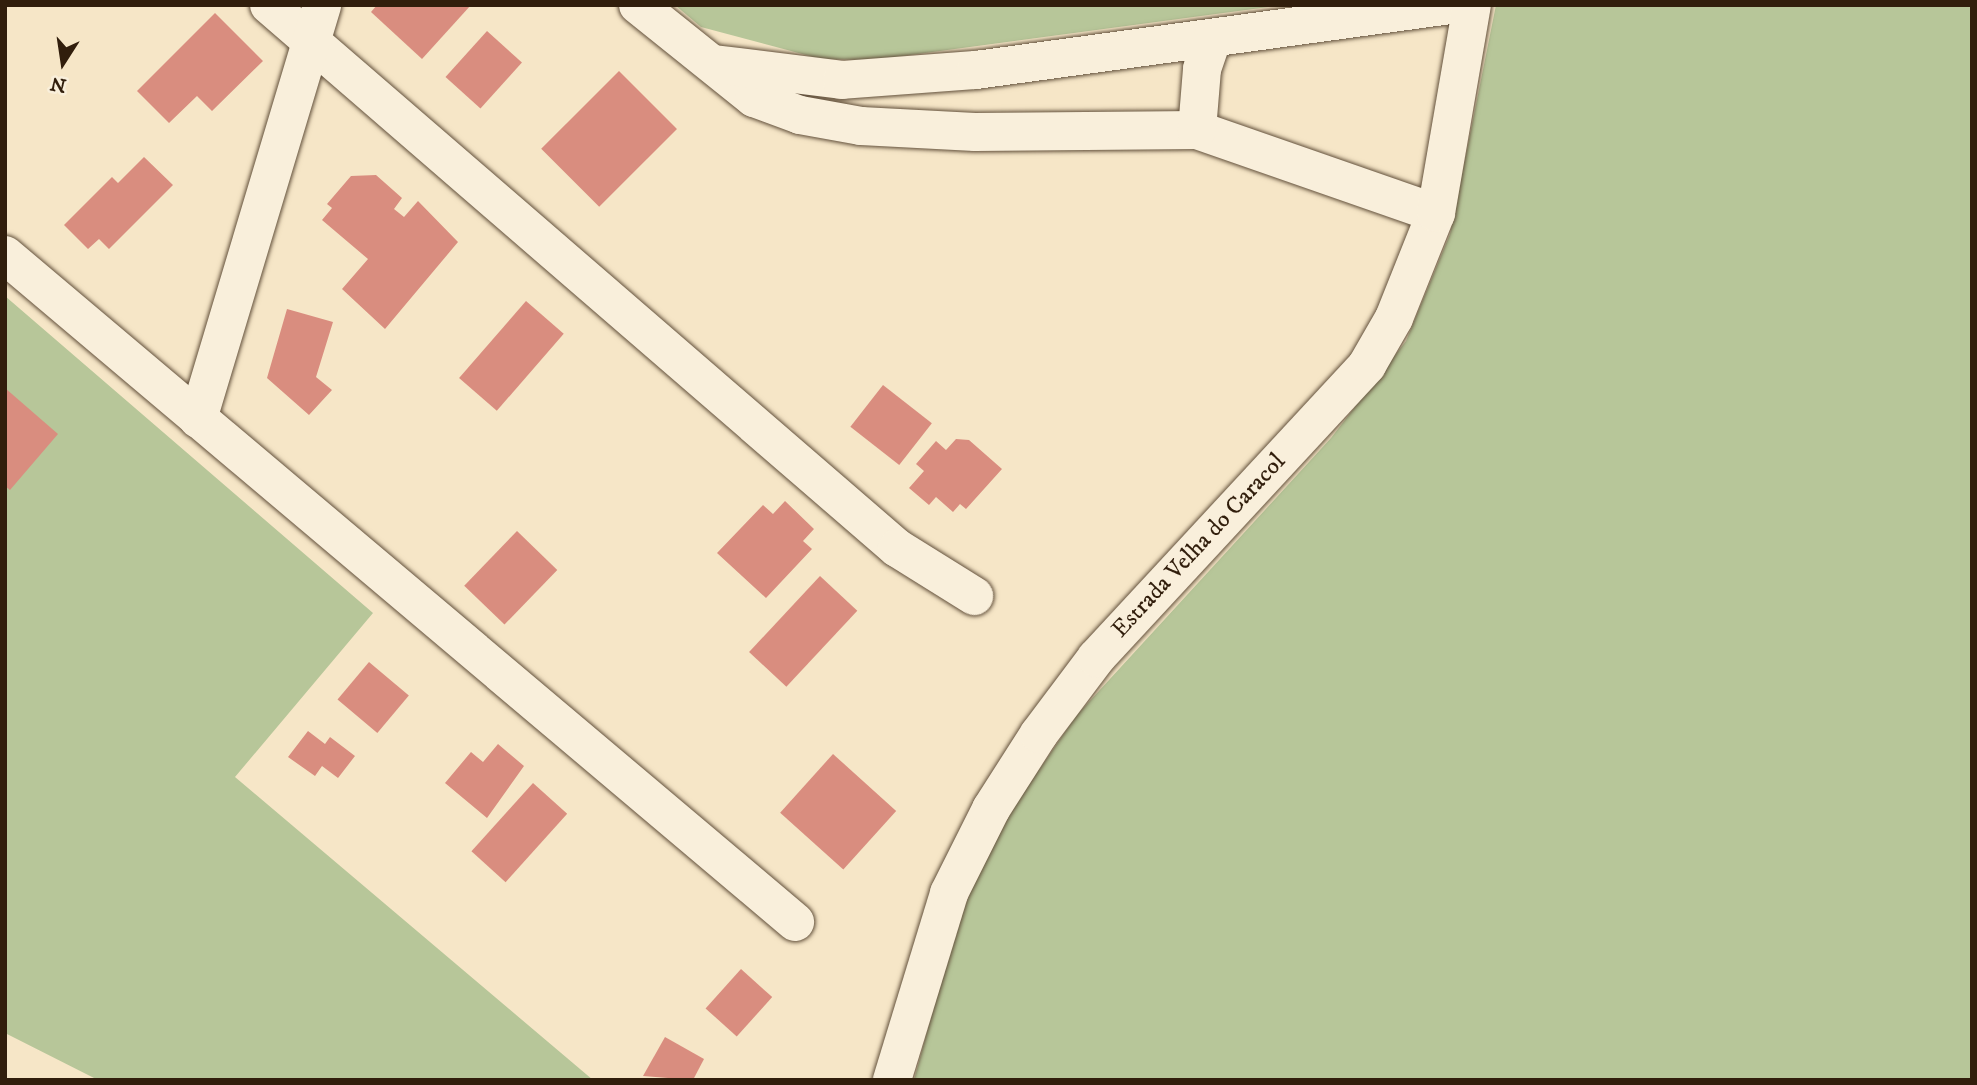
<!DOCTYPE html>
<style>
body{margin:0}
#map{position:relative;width:1977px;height:1085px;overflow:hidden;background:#f6e6c7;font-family:"IM FELL DW Pica",serif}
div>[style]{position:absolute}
.green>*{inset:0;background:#b7c699}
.building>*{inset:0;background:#d98d7f;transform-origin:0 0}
.roads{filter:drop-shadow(0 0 2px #62503b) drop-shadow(0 0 2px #62503b)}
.minor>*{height:38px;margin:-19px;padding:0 19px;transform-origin:19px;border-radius:19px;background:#f9efdb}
span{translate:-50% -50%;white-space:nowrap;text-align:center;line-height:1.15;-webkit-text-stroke:6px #f9efdb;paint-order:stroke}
.street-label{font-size:24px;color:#311e0c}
.frame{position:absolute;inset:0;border:7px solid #311e0c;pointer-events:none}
.north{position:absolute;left:28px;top:28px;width:70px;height:70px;-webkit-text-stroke:5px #f9efdb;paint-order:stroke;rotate:192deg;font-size:19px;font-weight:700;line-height:28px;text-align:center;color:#311e0c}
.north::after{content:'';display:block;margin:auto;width:24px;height:32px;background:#311e0c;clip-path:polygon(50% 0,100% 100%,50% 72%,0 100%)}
</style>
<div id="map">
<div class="green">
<div style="clip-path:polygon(675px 5px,1284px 5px,873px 60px,821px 59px,701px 27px)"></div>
<div style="clip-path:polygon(1496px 5px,1972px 5px,1972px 1080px,914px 1080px,949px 951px,977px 874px,1019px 799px,1076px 716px,1331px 438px,1406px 341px,1450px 234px)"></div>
<div style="clip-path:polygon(5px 296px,373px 613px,235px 777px,593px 1080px,98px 1080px,5px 1033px)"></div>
</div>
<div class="building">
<div style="clip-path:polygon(377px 5px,471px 5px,422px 59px,371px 12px)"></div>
<div style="clip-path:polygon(215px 13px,263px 61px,212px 111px,197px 96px,169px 123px,137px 91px)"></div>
<div style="left:487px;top:31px;width:47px;height:62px;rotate:42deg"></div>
<div style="left:619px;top:71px;width:82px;height:110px;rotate:45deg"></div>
<div style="clip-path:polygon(144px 157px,173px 185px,109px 249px,99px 239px,88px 249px,64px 225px,112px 177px,118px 183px)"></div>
<div style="clip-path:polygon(376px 175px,402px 198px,394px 209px,404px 217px,418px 201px,458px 242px,385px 329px,342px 289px,368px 259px,322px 220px,332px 208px,327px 204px,351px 176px)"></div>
<div style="left:526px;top:301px;width:50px;height:102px;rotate:41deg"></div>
<div style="clip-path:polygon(287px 309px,333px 322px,316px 377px,332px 390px,309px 415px,267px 378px)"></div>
<div style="left:883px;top:385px;width:62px;height:53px;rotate:38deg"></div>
<div style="clip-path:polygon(5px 388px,58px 434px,10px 490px,5px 486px)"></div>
<div style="clip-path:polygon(956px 439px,969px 440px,1002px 469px,966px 509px,960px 504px,953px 512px,936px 497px,929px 505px,909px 488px,924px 471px,916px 464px,936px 441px,946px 450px)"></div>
<div style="clip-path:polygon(785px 501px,814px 529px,803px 541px,812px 549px,766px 598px,717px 553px,763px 505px,773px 514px)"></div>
<div style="left:517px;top:531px;width:56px;height:76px;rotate:44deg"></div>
<div style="left:820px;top:576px;width:51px;height:104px;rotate:43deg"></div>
<div style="left:369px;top:662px;width:52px;height:49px;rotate:40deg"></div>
<div style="clip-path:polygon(308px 731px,325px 744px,330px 737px,355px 756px,338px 778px,322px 766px,315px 776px,288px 757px)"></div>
<div style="clip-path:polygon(498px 744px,524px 766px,487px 818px,445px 783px,471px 752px,483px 762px)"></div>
<div style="left:833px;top:754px;width:85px;height:79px;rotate:42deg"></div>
<div style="left:533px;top:783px;width:46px;height:92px;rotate:42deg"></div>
<div style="left:741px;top:969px;width:42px;height:53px;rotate:42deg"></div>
<div style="clip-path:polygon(665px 1037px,704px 1059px,693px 1080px,643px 1076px)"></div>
</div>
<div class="roads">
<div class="minor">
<div style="left:269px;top:5px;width:830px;rotate:40.85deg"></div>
<div style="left:897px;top:548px;width:91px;rotate:31.9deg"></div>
<div style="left:638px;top:5px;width:149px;rotate:38.7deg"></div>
<div style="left:754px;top:98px;width:49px;rotate:20.3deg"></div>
<div style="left:800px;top:115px;width:62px;rotate:10.2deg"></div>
<div style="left:861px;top:126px;width:114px;rotate:3deg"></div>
<div style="left:975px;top:132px;width:222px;rotate:-0.5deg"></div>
<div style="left:1197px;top:130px;width:253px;rotate:19.2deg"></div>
<div style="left:714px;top:64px;width:129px;rotate:7.1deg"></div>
<div style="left:842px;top:80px;width:134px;rotate:-4.3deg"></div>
<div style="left:976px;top:70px;width:481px;rotate:-7.8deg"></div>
<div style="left:1197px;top:130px;width:61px;rotate:-85.3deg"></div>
<div style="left:1202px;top:69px;width:31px;rotate:-71deg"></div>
<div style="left:5px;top:255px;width:1034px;rotate:40.17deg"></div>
<div style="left:198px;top:419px;width:432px;rotate:-73.3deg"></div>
<div style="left:892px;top:1080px;width:195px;rotate:-73deg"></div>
<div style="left:949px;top:893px;width:94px;rotate:-63.4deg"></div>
<div style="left:991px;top:809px;width:89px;rotate:-57.4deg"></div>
<div style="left:1039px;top:734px;width:95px;rotate:-53.1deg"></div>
<div style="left:1096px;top:658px;width:399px;rotate:-47.2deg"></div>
<div style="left:1367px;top:365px;width:54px;rotate:-60.1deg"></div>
<div style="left:1394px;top:318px;width:113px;rotate:-68.2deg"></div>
<div style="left:1436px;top:213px;width:211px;rotate:-80.2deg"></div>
</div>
</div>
<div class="street-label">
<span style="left:1199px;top:546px;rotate:-47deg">Estrada Velha do Caracol</span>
</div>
<div class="frame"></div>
<div class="north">N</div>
</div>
